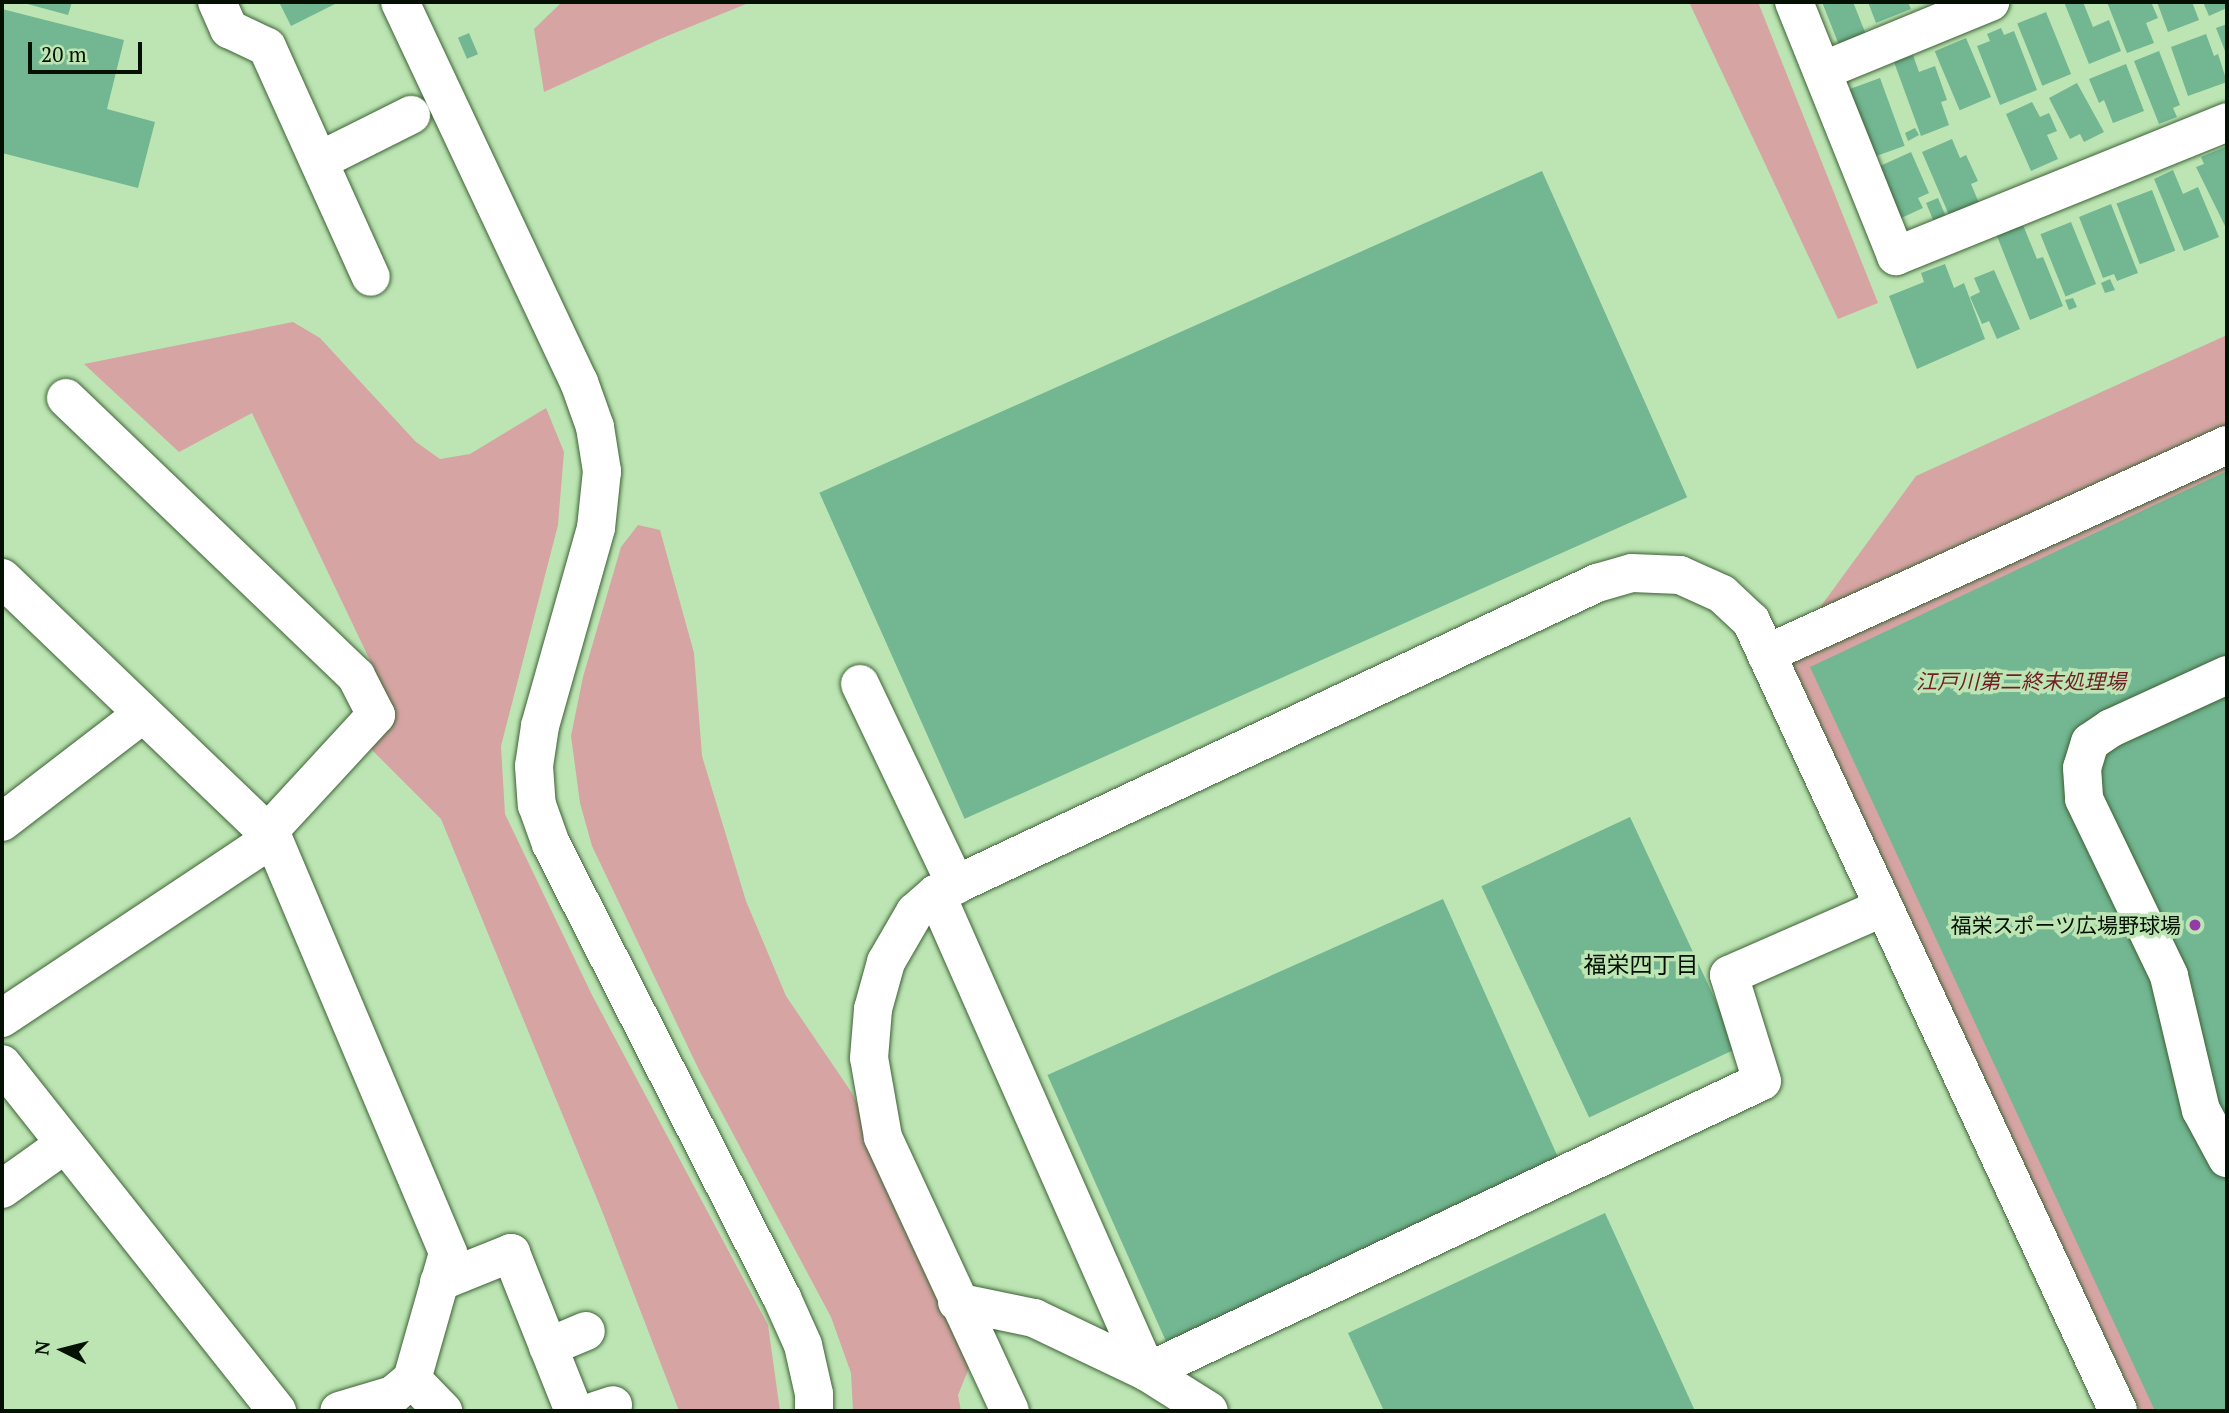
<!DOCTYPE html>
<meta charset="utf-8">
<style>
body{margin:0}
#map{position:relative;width:2229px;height:1413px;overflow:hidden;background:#bce5b3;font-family:"PT Serif","Noto Sans JP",serif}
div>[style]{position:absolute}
.green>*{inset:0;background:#d6a4a3}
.building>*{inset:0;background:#72b692;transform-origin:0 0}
.roads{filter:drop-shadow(0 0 2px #3e6236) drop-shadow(0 0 2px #3e6236)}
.minor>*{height:38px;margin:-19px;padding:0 19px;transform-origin:19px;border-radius:19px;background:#fff}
.dots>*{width:19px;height:19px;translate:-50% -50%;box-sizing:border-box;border:4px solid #bce5b3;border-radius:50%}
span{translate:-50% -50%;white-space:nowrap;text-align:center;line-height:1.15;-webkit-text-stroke:7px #bce5b3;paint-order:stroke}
.park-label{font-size:21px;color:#721d25;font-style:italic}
.poi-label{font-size:21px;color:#041002}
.right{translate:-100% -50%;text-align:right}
.neighbourhood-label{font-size:23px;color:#041002}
.frame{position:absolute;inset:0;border:4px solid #041002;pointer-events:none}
.north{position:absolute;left:28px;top:1315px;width:70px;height:70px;-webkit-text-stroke:5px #bce5b3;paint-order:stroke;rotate:276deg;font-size:19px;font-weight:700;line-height:28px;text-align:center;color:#041002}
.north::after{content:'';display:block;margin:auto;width:24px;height:32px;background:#041002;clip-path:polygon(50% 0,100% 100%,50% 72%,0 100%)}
.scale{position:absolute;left:28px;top:42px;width:114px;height:32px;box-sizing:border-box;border:4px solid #041002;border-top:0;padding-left:9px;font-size:21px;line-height:24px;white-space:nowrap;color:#041002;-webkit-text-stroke:5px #bce5b3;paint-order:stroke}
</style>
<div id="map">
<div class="green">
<div style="clip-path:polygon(562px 2px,751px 2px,660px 39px,544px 92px,534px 29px)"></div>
<div style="clip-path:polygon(1689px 2px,1758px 2px,1878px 303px,1838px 319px)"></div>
<div style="clip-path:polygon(293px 322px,320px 338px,416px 442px,440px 459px,470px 454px,546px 408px,564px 452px,558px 525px,501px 746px,505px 814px,592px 995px,768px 1325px,780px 1411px,679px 1411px,602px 1211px,441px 819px,367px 745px,396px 715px,252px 413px,179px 452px,84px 364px)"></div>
<div style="clip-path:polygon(2227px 335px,2227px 1411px,2140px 1411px,1783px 658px,1916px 476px)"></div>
<div style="clip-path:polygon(638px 525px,660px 530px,694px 653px,702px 756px,746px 901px,786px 996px,852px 1093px,975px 1353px,958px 1395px,961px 1411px,853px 1411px,851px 1373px,831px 1317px,699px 1070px,592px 846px,580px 803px,571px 736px,583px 677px,621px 547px)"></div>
</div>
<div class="building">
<div style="clip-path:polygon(20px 2px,72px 2px,68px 15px)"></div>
<div style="clip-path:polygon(279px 2px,339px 2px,291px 26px)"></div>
<div style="clip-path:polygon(1822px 2px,1853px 2px,1867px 37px,1839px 45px)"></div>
<div style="clip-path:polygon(1868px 2px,1908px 2px,1911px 9px,1876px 23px)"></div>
<div style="clip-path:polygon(2064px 2px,2083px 2px,2093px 27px,2109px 20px,2121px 51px,2089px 64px)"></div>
<div style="clip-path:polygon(2107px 2px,2151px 2px,2158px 18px,2146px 23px,2154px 43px,2127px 53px)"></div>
<div style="clip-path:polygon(2157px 2px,2192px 2px,2199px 20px,2168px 32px)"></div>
<div style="clip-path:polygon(2203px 2px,2227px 2px,2227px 8px,2209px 16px)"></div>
<div style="clip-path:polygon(2px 9px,124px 40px,107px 109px,155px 122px,138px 188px,2px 153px)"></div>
<div style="left:2046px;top:12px;width:67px;height:31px;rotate:68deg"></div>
<div style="clip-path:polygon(2227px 24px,2227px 56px,2216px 28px)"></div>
<div style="clip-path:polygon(2001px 28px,2004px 35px,2014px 31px,2037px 90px,2000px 105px,1977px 46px,1990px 41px,1987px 34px)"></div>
<div style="left:469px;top:33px;width:23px;height:12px;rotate:67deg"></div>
<div style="clip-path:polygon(2206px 34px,2214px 56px,2218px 54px,2227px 82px,2188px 96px,2171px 47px)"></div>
<div style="left:1966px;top:38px;width:64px;height:34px;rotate:67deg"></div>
<div style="clip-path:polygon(2159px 51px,2180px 105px,2173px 108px,2177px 117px,2159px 124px,2134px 61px)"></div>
<div style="clip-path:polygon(1913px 55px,1919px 72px,1935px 66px,1947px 100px,1941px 102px,1949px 125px,1921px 136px,1894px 62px)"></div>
<div style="clip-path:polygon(2126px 64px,2144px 111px,2113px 123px,2104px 100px,2099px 103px,2089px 79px)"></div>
<div style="left:1880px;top:78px;width:72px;height:35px;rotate:70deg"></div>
<div style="clip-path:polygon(2077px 83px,2104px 132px,2084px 142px,2080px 134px,2070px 139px,2049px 98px)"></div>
<div style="clip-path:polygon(2032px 102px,2040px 117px,2049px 113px,2057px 131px,2047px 135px,2058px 159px,2031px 171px,2006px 114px)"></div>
<div style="clip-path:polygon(1915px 128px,1919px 135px,1908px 141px,1905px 133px)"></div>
<div style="clip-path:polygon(1952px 139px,1960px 158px,1966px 155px,1978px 181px,1971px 184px,1979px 203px,1949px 215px,1922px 152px)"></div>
<div style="clip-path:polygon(2227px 146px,2227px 230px,2196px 167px,2204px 164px,2201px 157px)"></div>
<div style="clip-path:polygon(1911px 152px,1929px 193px,1918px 198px,1923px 208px,1899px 219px,1880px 166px)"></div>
<div style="clip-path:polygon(2173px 170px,2183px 194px,2198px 187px,2219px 237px,2184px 251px,2154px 179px)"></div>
<div style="left:1542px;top:171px;width:357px;height:791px;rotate:66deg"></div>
<div style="left:2152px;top:190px;width:65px;height:38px;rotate:69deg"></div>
<div style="left:1938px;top:198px;width:21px;height:13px;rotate:67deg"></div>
<div style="clip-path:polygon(2111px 204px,2138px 273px,2117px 281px,2114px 274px,2103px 278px,2079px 217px)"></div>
<div style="left:2071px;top:222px;width:67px;height:33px;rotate:68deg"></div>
<div style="clip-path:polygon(2023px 225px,2037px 259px,2043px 257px,2063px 306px,2030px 320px,1997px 236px)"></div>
<div style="clip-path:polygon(1945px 264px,1954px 288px,1964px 283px,1985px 339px,1917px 369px,1889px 296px,1924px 282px,1921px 273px)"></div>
<div style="clip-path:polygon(1994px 270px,2020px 329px,1997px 339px,1989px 321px,1982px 324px,1970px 297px,1980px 292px,1974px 278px)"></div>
<div style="clip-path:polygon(2110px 279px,2115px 290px,2105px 293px,2101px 283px)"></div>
<div style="clip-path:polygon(2073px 298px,2077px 307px,2069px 310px,2065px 300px)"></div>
<div style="clip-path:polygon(2227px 471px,2227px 1411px,2155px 1411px,1810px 667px)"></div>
<div style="left:1630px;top:817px;width:255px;height:164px;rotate:65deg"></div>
<div style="left:1443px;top:899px;width:293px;height:433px;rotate:66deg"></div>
<div style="clip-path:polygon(1605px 1213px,1695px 1411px,1384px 1411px,1348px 1333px)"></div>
</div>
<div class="roads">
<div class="minor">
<div style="left:217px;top:2px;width:30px;rotate:66deg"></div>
<div style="left:229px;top:29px;width:42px;rotate:25.3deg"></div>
<div style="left:267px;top:47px;width:252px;rotate:65.7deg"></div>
<div style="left:400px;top:2px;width:420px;rotate:64.8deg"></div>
<div style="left:579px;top:382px;width:48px;rotate:70.4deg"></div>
<div style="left:595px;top:427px;width:45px;rotate:81deg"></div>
<div style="left:602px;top:471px;width:57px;rotate:96deg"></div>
<div style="left:596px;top:528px;width:206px;rotate:105.8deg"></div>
<div style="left:540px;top:726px;width:40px;rotate:98.5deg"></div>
<div style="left:534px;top:766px;width:39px;rotate:86deg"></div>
<div style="left:537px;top:805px;width:41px;rotate:70.3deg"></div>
<div style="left:551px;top:844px;width:509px;rotate:63.03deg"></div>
<div style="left:782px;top:1298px;width:51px;rotate:65.9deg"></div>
<div style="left:803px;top:1345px;width:50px;rotate:77.3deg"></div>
<div style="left:814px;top:1394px;width:17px;rotate:90deg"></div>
<div style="left:1794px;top:2px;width:274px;rotate:68.1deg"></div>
<div style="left:1896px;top:256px;width:357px;rotate:-22deg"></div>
<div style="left:1822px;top:71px;width:182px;rotate:-22.3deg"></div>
<div style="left:319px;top:161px;width:103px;rotate:-26.6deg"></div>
<div style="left:66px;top:398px;width:402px;rotate:43.8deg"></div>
<div style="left:356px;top:676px;width:44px;rotate:62.9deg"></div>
<div style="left:376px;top:715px;width:161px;rotate:132.7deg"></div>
<div style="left:2px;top:578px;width:376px;rotate:43.8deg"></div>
<div style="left:273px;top:838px;width:450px;rotate:67.1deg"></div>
<div style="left:448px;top:1253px;width:131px;rotate:105.9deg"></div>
<div style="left:412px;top:1379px;width:25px;rotate:140deg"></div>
<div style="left:393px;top:1395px;width:56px;rotate:163.5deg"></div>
<div style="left:1766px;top:654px;width:506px;rotate:-24.39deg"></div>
<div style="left:2227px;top:675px;width:128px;rotate:155.4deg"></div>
<div style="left:2111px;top:728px;width:25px;rotate:146deg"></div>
<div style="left:2090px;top:742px;width:27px;rotate:107deg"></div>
<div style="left:2082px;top:768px;width:31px;rotate:86deg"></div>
<div style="left:2084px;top:799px;width:196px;rotate:64.3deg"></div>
<div style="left:2169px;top:976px;width:138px;rotate:76.6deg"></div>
<div style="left:2201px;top:1110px;width:55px;rotate:61.6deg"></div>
<div style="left:860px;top:684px;width:223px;rotate:64.5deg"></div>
<div style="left:2px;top:822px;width:178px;rotate:-37.5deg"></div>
<div style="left:936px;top:894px;width:522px;rotate:66.18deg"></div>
<div style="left:1147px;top:1372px;width:680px;rotate:-25.32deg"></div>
<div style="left:1762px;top:1081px;width:111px;rotate:-107.3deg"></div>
<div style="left:1729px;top:975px;width:169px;rotate:-23.7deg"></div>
<div style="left:2px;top:1018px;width:325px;rotate:-33.6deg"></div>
<div style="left:2px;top:1064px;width:443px;rotate:51.6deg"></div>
<div style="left:2px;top:1189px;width:77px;rotate:-35.5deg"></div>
<div style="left:439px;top:1282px;width:78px;rotate:-21.9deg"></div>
<div style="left:511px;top:1253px;width:170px;rotate:68.3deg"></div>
<div style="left:957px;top:1302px;width:79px;rotate:11.7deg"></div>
<div style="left:1034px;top:1318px;width:125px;rotate:25.5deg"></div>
<div style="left:1147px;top:1372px;width:73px;rotate:32.2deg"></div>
<div style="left:548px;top:1347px;width:41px;rotate:-22.8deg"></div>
<div style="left:412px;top:1379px;width:45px;rotate:45.9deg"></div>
<div style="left:595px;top:1411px;width:19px;rotate:-18deg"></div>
<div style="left:1010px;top:1411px;width:302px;rotate:-114.9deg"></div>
<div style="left:883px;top:1137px;width:80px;rotate:-100deg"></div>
<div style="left:869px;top:1058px;width:49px;rotate:-85.3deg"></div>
<div style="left:873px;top:1009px;width:49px;rotate:-74.5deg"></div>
<div style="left:886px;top:962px;width:58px;rotate:-59.9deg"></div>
<div style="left:915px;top:912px;width:28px;rotate:-41deg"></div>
<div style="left:936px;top:894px;width:731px;rotate:-25.2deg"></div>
<div style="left:1597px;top:583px;width:36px;rotate:-16deg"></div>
<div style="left:1632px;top:573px;width:48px;rotate:2.4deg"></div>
<div style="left:1680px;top:575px;width:46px;rotate:24.3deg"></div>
<div style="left:1722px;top:594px;width:40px;rotate:43deg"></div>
<div style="left:1751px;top:621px;width:871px;rotate:65.08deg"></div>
</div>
</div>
<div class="dots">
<div style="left:2195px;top:925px;background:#943ba7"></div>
</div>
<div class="park-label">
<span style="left:2021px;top:681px">江戸川第二終末処理場</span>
</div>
<div class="poi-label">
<span class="right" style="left:2181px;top:925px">福栄スポーツ広場野球場</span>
</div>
<div class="neighbourhood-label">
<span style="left:1641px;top:965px">福栄四丁目</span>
</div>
<div class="frame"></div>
<div class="north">N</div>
<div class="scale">20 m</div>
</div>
